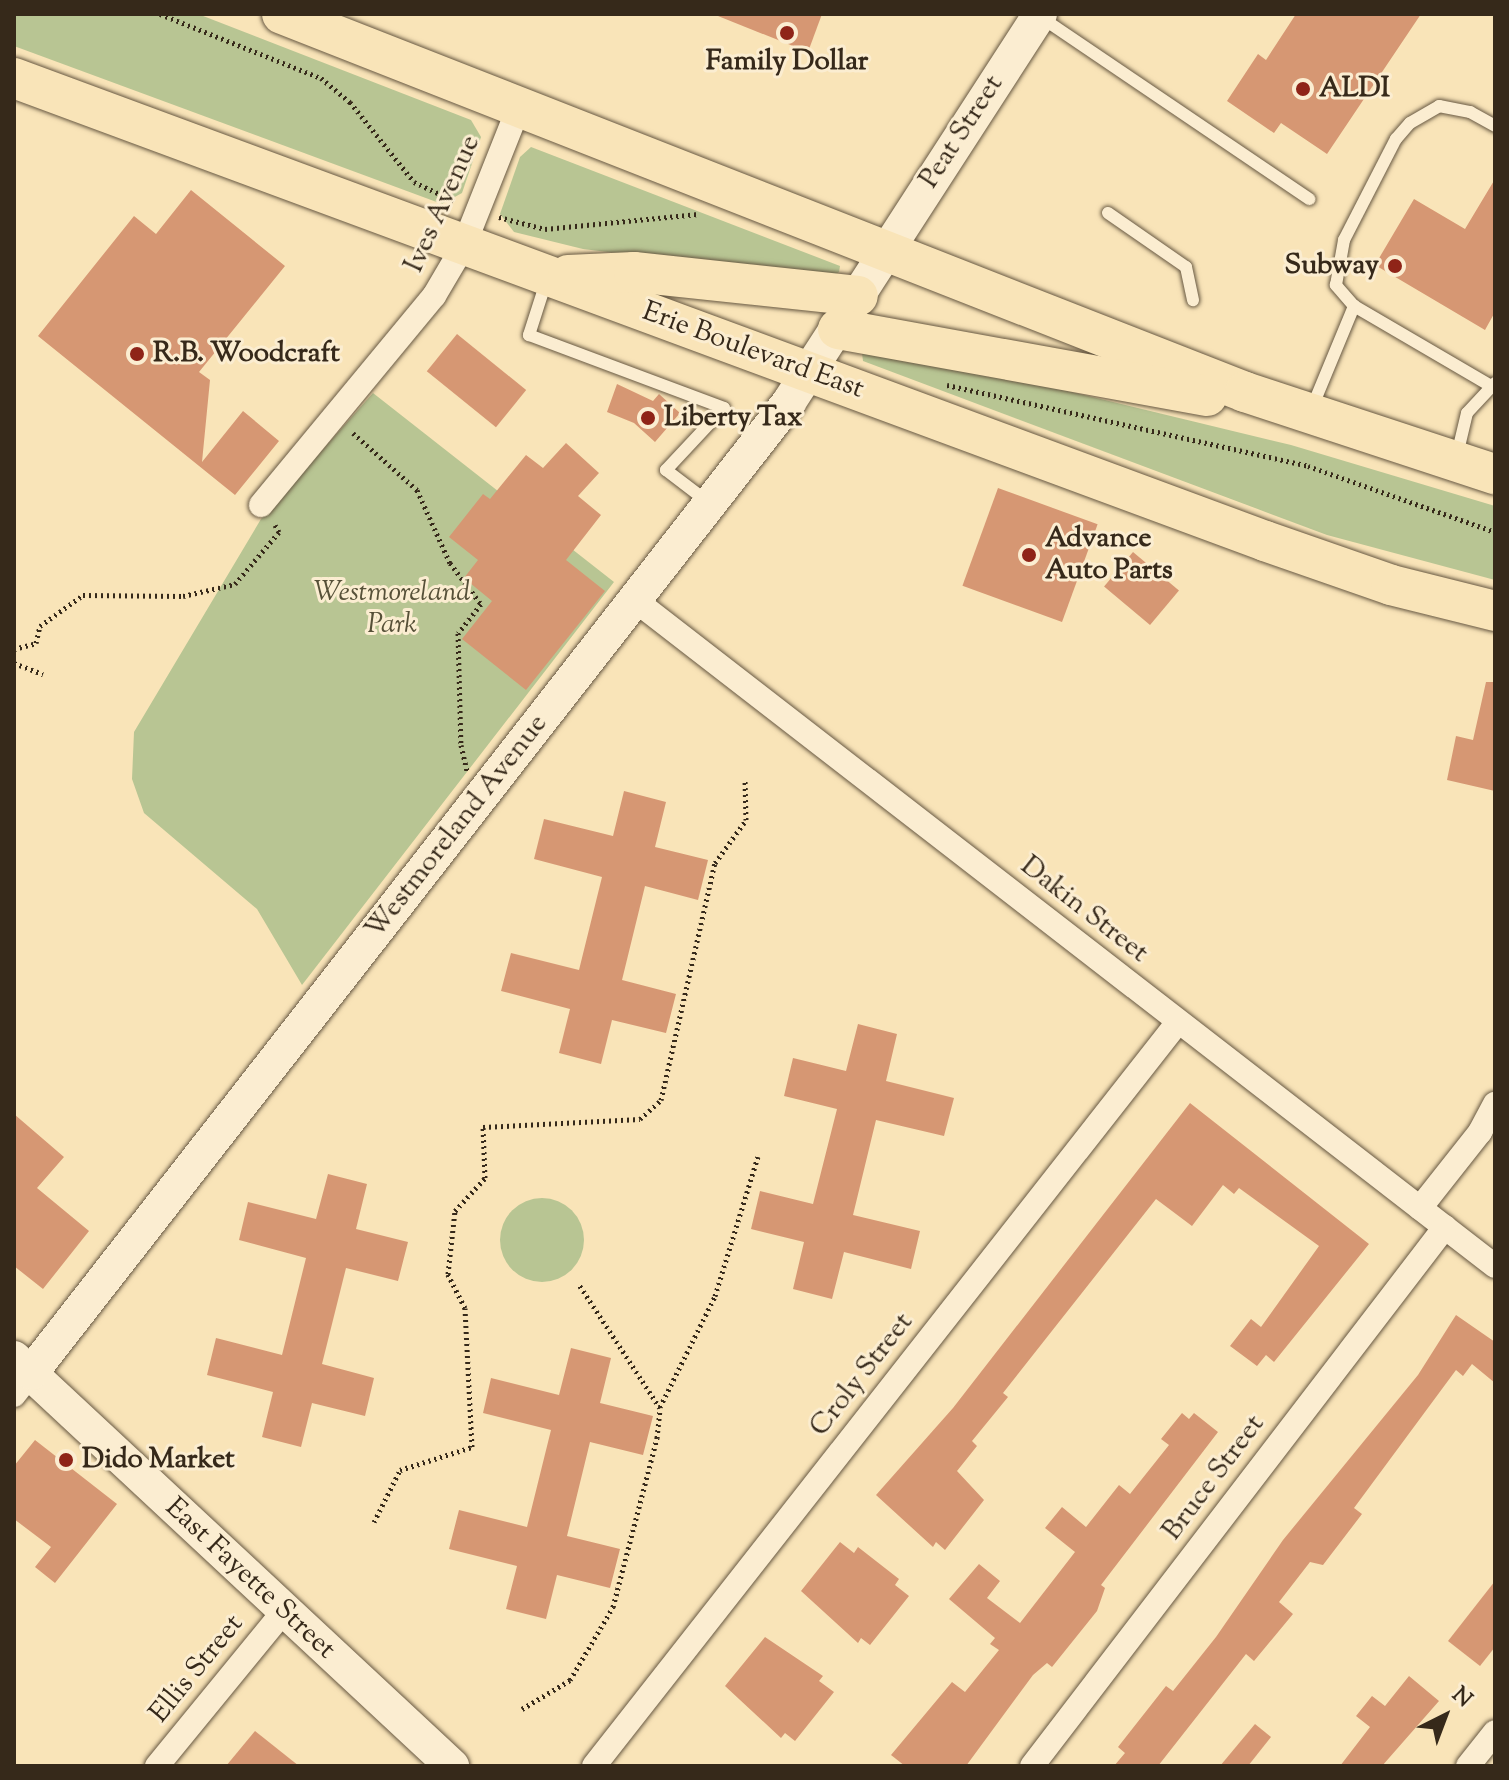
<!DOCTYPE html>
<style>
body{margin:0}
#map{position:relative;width:1509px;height:1780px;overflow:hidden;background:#f9e4b8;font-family:"Sorts Mill Goudy",serif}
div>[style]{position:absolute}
.green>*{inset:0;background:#b8c593}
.round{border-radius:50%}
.building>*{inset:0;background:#d69773;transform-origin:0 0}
.path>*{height:5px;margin-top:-2.5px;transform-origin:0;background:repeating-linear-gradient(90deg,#36291a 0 2px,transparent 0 6px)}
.roads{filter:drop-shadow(0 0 2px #675842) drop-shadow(0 0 2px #675842)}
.lane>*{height:12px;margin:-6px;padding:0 6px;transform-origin:6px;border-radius:6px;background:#fbedd1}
.street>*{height:24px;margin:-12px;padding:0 12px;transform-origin:12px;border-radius:12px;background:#fbedd1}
.secondary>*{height:34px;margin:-17px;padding:0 17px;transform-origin:17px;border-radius:17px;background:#fbedd1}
.primary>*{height:40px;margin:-20px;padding:0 20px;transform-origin:20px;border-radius:20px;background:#f9e4b8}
.dots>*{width:22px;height:22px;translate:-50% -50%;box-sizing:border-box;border:4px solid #fbedd1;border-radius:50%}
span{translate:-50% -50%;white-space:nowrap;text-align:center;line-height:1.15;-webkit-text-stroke:6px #fbedd1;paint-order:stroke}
.poi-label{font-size:28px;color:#36291a;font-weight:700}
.left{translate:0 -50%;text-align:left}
.right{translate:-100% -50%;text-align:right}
.street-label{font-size:28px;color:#36291a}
.park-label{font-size:28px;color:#565038;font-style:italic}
.frame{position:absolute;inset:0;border:16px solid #36291a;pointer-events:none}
.north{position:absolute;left:1405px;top:1676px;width:80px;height:80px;-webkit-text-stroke:6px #fbedd1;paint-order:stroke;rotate:42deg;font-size:22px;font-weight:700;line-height:32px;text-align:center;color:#36291a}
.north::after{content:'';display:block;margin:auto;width:28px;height:36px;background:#36291a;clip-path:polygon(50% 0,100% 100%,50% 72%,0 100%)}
</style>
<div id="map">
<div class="green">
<div style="clip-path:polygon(14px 14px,198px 14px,471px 120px,481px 137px,462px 193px,442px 204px,14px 46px)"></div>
<div style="clip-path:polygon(531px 147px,840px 266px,839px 272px,829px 279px,583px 249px,514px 232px,500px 214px,520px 157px)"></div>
<div style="clip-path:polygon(882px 346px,1291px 445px,1495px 506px,1495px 580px,1327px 535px,863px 361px,862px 353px)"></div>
<div style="clip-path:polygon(373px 393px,614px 582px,302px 985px,257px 909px,144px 813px,132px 779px,134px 732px,261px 519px)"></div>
<div class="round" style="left:500px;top:1198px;width:84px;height:84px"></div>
</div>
<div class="building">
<div style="clip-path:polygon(713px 14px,822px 14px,808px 52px)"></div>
<div style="clip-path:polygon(1296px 14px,1421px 14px,1327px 154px,1281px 123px,1274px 133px,1227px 101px,1258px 54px,1266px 60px)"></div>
<div style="clip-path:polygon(1495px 179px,1495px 312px,1485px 330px,1375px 265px,1414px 199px,1465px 229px)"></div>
<div style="clip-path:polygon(191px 190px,285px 266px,199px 372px,210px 380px,202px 462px,243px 411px,279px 441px,235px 495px,38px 336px,134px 216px,156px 234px)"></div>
<div style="left:457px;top:334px;width:89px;height:48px;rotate:39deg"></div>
<div style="clip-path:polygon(617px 384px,653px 401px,659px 394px,680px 413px,655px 442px,634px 423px,607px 412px)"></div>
<div style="clip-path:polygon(566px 443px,599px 473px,578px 496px,601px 515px,566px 560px,605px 591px,526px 690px,462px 639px,492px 601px,464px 578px,478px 560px,449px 537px,483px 494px,490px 499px,526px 455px,543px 468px)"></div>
<div style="left:998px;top:488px;width:106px;height:104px;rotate:20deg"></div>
<div style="left:1133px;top:552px;width:60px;height:45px;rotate:40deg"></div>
<div style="clip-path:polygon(1486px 682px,1495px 682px,1495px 791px,1447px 780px,1456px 736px,1473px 740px)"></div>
<div style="clip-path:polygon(624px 791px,666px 802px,655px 847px,708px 860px,698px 900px,645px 886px,622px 980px,676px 994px,666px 1033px,612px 1020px,601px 1064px,559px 1053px,570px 1009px,501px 991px,511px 953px,579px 970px,602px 877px,534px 859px,544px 819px,613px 836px)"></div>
<div style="clip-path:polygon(858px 1024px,897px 1034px,886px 1081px,954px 1098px,944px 1136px,876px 1120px,853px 1215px,920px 1231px,911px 1269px,844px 1252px,832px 1299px,793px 1289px,804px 1242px,751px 1229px,760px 1191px,813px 1204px,837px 1109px,784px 1096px,793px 1058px,846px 1071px)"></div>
<div style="clip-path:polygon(1190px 1103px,1369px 1244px,1274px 1362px,1266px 1355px,1257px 1366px,1230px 1346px,1251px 1319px,1261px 1327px,1319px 1246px,1239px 1188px,1234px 1194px,1223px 1185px,1192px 1226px,1156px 1199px,1003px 1393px,1008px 1397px,972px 1441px,977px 1446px,957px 1471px,984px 1500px,945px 1550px,936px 1542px,933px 1547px,876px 1495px,953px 1408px)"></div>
<div style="clip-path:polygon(14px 1114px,64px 1157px,37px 1188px,89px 1231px,43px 1289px,14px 1266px)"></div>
<div style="clip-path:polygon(328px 1174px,367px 1184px,356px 1229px,408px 1242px,398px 1281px,346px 1268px,322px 1364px,374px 1378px,365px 1416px,312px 1403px,301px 1447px,262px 1437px,273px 1392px,207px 1375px,216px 1338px,282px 1355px,306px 1258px,239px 1240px,248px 1202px,316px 1219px)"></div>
<div style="clip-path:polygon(1456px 1315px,1495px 1342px,1495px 1383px,1472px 1364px,1463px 1376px,1456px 1370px,1354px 1508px,1362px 1514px,1323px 1565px,1310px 1562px,1279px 1602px,1293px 1614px,1254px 1661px,1246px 1654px,1158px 1766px,1114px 1766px,1125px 1753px,1118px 1747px,1166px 1686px,1173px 1691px,1216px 1637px,1283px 1540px,1418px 1375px)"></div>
<div style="clip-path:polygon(571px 1348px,611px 1358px,600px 1403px,653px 1416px,643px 1455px,590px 1442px,567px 1536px,620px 1549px,610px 1588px,557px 1575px,546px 1619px,506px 1609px,517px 1566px,449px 1549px,459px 1510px,527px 1527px,551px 1430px,483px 1413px,491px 1378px,559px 1395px)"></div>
<div style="clip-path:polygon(1182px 1413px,1189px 1419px,1194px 1413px,1218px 1432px,1101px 1585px,1105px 1588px,1097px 1611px,1052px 1667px,1047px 1663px,1033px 1675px,966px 1766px,905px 1766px,891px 1755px,952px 1682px,965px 1692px,999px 1650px,990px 1644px,995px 1638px,949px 1599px,979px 1564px,1000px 1581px,987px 1598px,1020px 1623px,1075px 1552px,1045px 1528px,1062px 1507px,1086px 1527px,1119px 1485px,1130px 1494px,1169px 1445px,1161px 1439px)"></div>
<div style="clip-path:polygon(35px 1440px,117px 1504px,55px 1583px,35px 1567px,51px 1547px,14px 1519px,14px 1466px)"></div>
<div style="clip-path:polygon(840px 1542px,854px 1553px,858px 1547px,899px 1579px,895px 1585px,909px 1596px,870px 1645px,861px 1638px,858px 1643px,801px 1591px)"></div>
<div style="clip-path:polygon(1495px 1581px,1495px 1647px,1480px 1666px,1448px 1641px)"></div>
<div style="clip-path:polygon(765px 1637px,823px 1676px,819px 1681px,834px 1692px,795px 1741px,785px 1733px,781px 1738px,725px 1686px)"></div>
<div style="clip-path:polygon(1409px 1676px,1439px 1701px,1382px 1766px,1340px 1766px,1370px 1727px,1356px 1716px,1372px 1696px,1385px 1706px)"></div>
<div style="clip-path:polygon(1255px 1724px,1271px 1737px,1248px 1766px,1220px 1766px)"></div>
<div style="clip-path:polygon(255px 1731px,299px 1766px,226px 1766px)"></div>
</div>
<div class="path">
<div style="left:160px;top:14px;width:173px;rotate:21.7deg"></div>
<div style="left:321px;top:78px;width:38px;rotate:40deg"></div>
<div style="left:350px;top:102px;width:102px;rotate:51.3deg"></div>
<div style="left:414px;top:182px;width:45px;rotate:24.9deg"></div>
<div style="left:499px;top:217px;width:48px;rotate:14.6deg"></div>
<div style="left:545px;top:229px;width:154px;rotate:-5.6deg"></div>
<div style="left:947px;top:385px;width:370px;rotate:12.6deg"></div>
<div style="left:1308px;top:466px;width:198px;rotate:19.4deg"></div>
<div style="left:353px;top:433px;width:86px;rotate:41.7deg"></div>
<div style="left:417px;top:490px;width:80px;rotate:65.7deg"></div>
<div style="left:450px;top:563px;width:51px;rotate:52.9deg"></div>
<div style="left:481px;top:604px;width:37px;rotate:128deg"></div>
<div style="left:458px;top:633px;width:112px;rotate:88.5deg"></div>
<div style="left:461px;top:745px;width:27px;rotate:77deg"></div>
<div style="left:14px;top:649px;width:23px;rotate:-15deg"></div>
<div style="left:36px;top:643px;width:17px;rotate:-77deg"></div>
<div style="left:40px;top:626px;width:53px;rotate:-35.8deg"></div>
<div style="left:83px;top:595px;width:100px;rotate:0.6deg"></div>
<div style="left:183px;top:596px;width:53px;rotate:-13deg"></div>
<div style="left:235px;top:584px;width:68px;rotate:-49.8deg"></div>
<div style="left:279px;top:532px;width:8px;rotate:-120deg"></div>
<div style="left:14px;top:663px;width:31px;rotate:21deg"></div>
<div style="left:660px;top:1407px;width:124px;rotate:-63.6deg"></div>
<div style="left:715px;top:1296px;width:146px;rotate:-72.9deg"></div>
<div style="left:374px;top:1522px;width:58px;rotate:-63.4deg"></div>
<div style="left:400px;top:1470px;width:76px;rotate:-17.7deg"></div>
<div style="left:472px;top:1447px;width:139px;rotate:-92.9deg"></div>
<div style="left:465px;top:1308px;width:38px;rotate:-117deg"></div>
<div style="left:448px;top:1274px;width:63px;rotate:-83.7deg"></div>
<div style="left:455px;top:1211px;width:45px;rotate:-47.7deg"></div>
<div style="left:485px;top:1178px;width:51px;rotate:-92.2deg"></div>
<div style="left:483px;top:1127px;width:157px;rotate:-2.9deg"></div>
<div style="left:640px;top:1119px;width:28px;rotate:-42deg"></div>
<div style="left:661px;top:1100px;width:243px;rotate:-77.2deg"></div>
<div style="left:715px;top:863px;width:53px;rotate:-54.2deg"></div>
<div style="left:746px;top:820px;width:41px;rotate:-91.4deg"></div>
<div style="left:522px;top:1709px;width:56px;rotate:-31.1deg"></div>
<div style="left:570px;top:1680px;width:85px;rotate:-59.5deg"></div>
<div style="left:613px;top:1607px;width:175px;rotate:-75.4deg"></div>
<div style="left:657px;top:1438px;width:30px;rotate:-84deg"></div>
<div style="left:660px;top:1408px;width:149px;rotate:-123.3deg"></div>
</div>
<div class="roads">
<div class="lane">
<div style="left:1042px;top:18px;width:323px;rotate:34.1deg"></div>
<div style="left:1108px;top:213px;width:95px;rotate:34.7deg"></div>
<div style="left:1186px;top:267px;width:34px;rotate:78deg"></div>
<div style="left:546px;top:282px;width:56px;rotate:107.8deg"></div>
<div style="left:529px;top:335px;width:208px;rotate:20.5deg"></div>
<div style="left:724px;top:408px;width:85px;rotate:133.1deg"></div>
<div style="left:666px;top:470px;width:53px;rotate:37.3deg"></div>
<div style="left:1491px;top:386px;width:159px;rotate:-149.7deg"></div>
<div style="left:1354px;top:306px;width:28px;rotate:-131deg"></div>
<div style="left:1336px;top:285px;width:46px;rotate:-79.9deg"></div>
<div style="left:1344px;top:240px;width:114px;rotate:-62.8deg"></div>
<div style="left:1396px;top:139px;width:21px;rotate:-49deg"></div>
<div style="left:1410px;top:123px;width:34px;rotate:-30deg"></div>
<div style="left:1439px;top:106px;width:32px;rotate:11deg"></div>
<div style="left:1470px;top:112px;width:29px;rotate:29deg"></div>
<div style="left:1311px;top:410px;width:113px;rotate:-67.5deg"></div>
<div style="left:1457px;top:455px;width:43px;rotate:-76.6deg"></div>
<div style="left:1467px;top:413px;width:41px;rotate:-47deg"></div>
</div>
<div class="street">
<div style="left:261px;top:505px;width:271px;rotate:-50.4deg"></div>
<div style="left:434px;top:296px;width:59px;rotate:-59.5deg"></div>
<div style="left:464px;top:245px;width:149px;rotate:-68.3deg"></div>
<div style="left:636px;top:601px;width:1086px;rotate:37.75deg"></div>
<div style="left:1420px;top:1208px;width:97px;rotate:-51.7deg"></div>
<div style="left:1480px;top:1132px;width:32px;rotate:-62deg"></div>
<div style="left:14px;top:1395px;width:28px;rotate:-52deg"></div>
<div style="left:157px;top:1766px;width:200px;rotate:-50.7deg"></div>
<div style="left:594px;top:1766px;width:946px;rotate:-51.87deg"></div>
<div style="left:1032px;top:1766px;width:679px;rotate:-52.54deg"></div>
<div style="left:1468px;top:1766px;width:43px;rotate:-51.5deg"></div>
</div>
<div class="secondary">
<div style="left:14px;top:1358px;width:599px;rotate:42.97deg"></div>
<div style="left:31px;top:1373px;width:1232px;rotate:-52.02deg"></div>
<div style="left:789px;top:402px;width:462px;rotate:-57.1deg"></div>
</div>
<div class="primary">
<div style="left:282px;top:14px;width:1035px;rotate:21.43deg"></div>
<div style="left:1245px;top:392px;width:263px;rotate:18.2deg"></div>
<div style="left:14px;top:78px;width:1334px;rotate:20.31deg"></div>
<div style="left:1265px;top:541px;width:133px;rotate:19.2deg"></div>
<div style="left:1391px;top:585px;width:107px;rotate:14deg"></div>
<div style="left:568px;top:275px;width:66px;rotate:-2.6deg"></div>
<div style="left:634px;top:272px;width:225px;rotate:6.1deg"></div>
<div style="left:838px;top:329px;width:375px;rotate:10.3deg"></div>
</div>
</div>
<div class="dots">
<div style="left:787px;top:33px;background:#8f2418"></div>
<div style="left:1303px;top:89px;background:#8f2418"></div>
<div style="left:1395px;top:266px;background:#8f2418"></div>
<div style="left:137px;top:354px;background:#8f2418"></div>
<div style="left:648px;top:418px;background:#8f2418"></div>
<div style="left:1029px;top:555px;background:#8f2418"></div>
<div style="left:66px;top:1460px;background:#8f2418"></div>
</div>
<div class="poi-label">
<span style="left:787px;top:62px">Family Dollar</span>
<span class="left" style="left:1319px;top:89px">ALDI</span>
<span class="right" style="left:1379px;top:266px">Subway</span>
<span class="left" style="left:153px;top:354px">R.B. Woodcraft</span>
<span class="left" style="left:664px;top:418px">Liberty Tax</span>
<span class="left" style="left:1045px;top:555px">Advance<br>Auto Parts</span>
<span class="left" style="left:82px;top:1460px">Dido Market</span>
</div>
<div class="street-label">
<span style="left:962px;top:132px;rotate:-57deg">Peat Street</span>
<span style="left:443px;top:204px;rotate:-66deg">Ives Avenue</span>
<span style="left:753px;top:351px;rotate:20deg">Erie Boulevard East</span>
<span style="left:457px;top:827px;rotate:-52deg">Westmoreland Avenue</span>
<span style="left:1084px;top:910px;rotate:38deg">Dakin Street</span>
<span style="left:862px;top:1375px;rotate:-52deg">Croly Street</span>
<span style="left:1214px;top:1478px;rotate:-53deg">Bruce Street</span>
<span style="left:250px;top:1579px;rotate:43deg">East Fayette Street</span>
<span style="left:197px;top:1669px;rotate:-51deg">Ellis Street</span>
</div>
<div class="park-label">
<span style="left:392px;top:609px">Westmoreland<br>Park</span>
</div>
<div class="frame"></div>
<div class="north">N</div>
</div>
